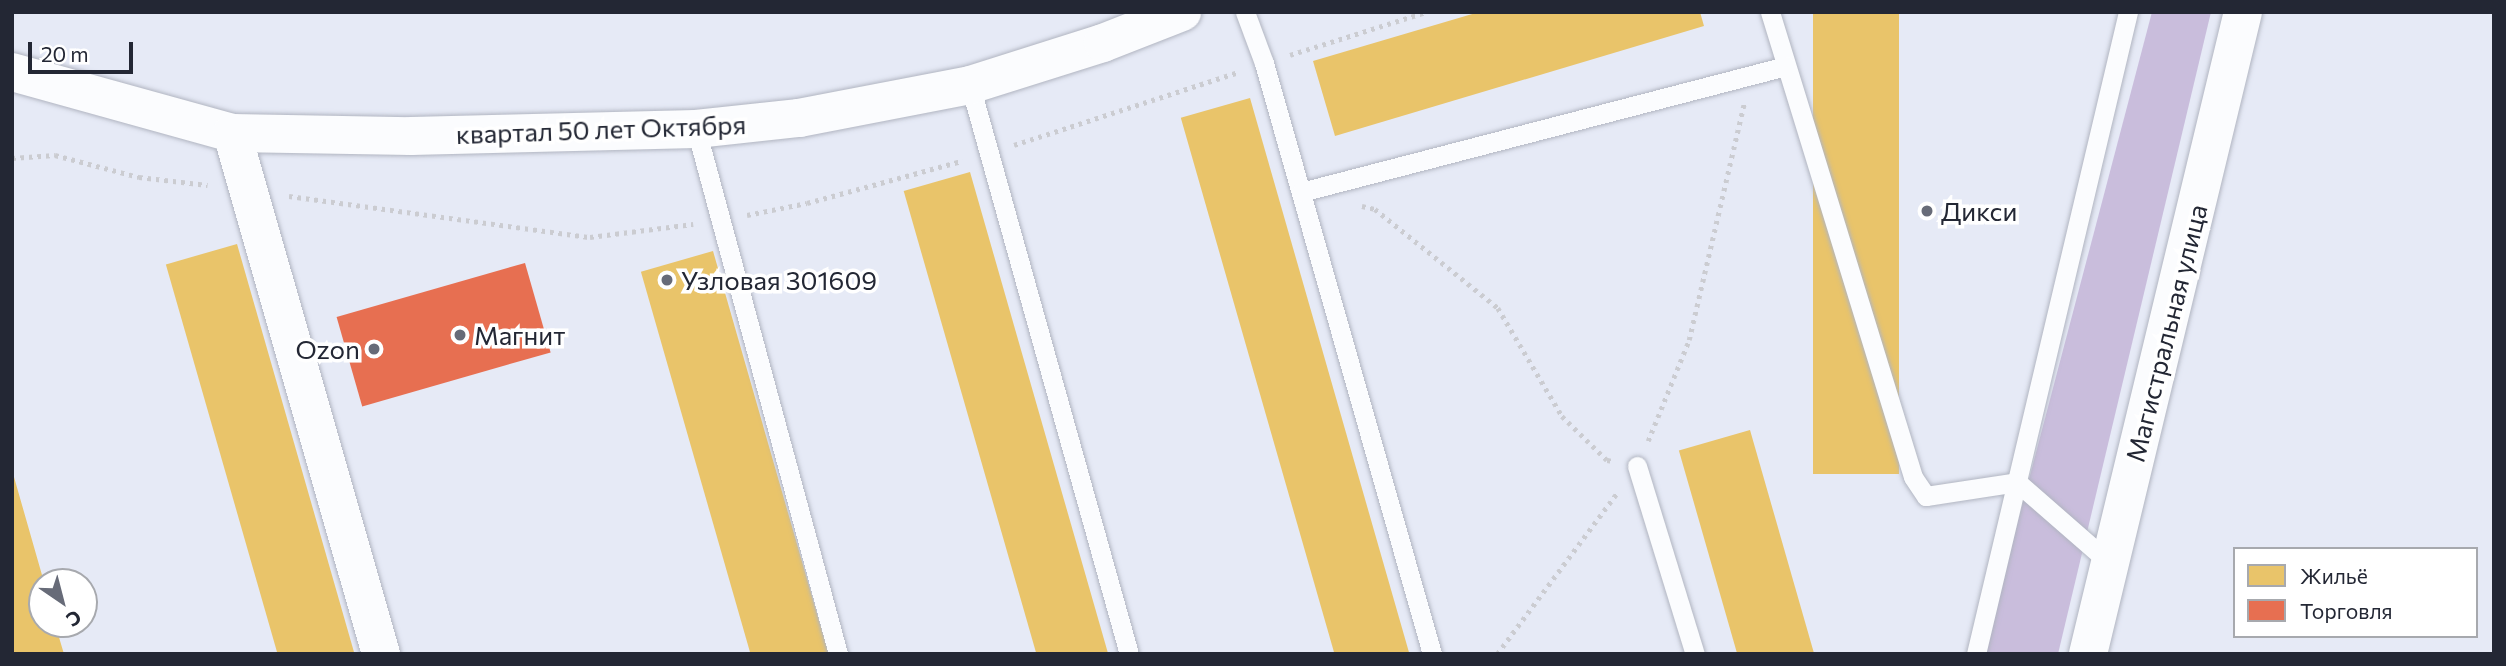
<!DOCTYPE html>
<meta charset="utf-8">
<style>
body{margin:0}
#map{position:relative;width:2506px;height:666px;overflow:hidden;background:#e6eaf6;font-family:Commissioner,sans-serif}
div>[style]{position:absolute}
.forest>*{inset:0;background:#c9bddc}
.homes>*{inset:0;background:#e9c46a;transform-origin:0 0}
.shops>*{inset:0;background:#e76f51;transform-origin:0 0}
.path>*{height:4.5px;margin-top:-2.25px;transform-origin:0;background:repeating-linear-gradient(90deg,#cbccd1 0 3.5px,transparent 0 8.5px)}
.roads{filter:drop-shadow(0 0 2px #b1b5c1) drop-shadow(0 0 2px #b1b5c1)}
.service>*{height:19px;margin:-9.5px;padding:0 9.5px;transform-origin:9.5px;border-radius:9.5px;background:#fbfcfe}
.minor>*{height:38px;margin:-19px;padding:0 19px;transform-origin:19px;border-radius:19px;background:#fbfcfe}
.secondary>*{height:38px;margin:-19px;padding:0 19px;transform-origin:19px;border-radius:19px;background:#fbfcfe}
.dots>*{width:19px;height:19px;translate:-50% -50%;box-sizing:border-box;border:4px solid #fff;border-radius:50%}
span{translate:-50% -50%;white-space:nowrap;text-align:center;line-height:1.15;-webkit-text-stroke:7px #fff;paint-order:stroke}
.street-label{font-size:26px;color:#232734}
.poi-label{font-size:26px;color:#232734}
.left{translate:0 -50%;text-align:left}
.right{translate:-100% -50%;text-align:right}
.frame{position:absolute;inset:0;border:14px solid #232734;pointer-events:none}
.legend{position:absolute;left:2233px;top:547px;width:245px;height:91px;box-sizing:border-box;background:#fff;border:2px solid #a7a9ae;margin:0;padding:9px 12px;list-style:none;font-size:21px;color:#232734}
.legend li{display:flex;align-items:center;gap:14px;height:35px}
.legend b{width:35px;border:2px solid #a7a9ae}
.north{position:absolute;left:28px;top:568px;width:70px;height:70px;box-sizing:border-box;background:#fff;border:2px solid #a7a9ae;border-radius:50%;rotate:145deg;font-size:19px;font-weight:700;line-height:28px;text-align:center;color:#232734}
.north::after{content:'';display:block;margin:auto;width:24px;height:32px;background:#676b78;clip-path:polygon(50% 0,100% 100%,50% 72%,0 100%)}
.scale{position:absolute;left:28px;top:42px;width:105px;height:32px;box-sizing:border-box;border:4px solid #232734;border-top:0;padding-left:9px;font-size:21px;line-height:24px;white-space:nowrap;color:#232734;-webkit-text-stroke:5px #fff;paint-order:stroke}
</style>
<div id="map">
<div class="forest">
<div style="clip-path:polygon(2152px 12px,2211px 12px,2058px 654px,1983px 654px)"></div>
</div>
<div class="homes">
<div style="clip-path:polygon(1479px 12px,1700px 12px,1704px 26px,1335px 136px,1313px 61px)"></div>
<div style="left:1813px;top:12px;width:86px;height:462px"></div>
<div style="left:1250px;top:98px;width:578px;height:72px;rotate:74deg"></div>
<div style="left:970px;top:172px;width:502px;height:69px;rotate:74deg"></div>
<div style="left:237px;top:244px;width:427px;height:74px;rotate:74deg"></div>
<div style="left:713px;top:251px;width:419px;height:75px;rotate:74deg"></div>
<div style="left:1750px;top:430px;width:233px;height:74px;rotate:74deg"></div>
<div style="clip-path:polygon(12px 470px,44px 582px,42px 624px,55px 624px,64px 654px,12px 654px)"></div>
</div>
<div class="shops">
<div style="left:525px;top:263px;width:93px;height:196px;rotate:74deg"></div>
</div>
<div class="path">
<div style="left:1290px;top:55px;width:143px;rotate:-17.5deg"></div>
<div style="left:1014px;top:145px;width:237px;rotate:-18deg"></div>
<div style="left:12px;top:158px;width:43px;rotate:-4deg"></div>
<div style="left:55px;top:155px;width:87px;rotate:14.7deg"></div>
<div style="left:139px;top:177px;width:69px;rotate:6.6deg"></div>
<div style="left:289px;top:196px;width:304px;rotate:7.8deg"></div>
<div style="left:590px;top:237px;width:104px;rotate:-7.2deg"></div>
<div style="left:1362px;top:206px;width:13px;rotate:13deg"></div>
<div style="left:1375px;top:209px;width:158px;rotate:38.8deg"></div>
<div style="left:1498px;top:308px;width:126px;rotate:59.3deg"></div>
<div style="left:1562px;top:416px;width:63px;rotate:44.4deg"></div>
<div style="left:1607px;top:460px;width:6px;rotate:9deg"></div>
<div style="left:747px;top:215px;width:61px;rotate:-11.3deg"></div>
<div style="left:807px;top:203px;width:161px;rotate:-15.2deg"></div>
<div style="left:1648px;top:441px;width:109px;rotate:-67.9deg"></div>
<div style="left:1689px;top:340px;width:243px;rotate:-76.9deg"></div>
<div style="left:1497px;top:654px;width:201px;rotate:-53.3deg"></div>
</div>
<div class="roads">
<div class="service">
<div style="left:1245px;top:12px;width:54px;rotate:69.6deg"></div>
<div style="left:1264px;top:63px;width:614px;rotate:74.13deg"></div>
<div style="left:1770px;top:12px;width:486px;rotate:72.9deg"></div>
<div style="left:1913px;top:477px;width:23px;rotate:56deg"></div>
<div style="left:1926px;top:496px;width:92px;rotate:-8.7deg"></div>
<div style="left:2017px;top:482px;width:123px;rotate:41.1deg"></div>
<div style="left:970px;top:85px;width:591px;rotate:74.39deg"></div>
<div style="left:696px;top:129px;width:544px;rotate:74.86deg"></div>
<div style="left:1301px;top:192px;width:501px;rotate:-14.56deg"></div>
<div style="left:1637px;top:466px;width:197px;rotate:72.9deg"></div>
<div style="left:1976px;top:654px;width:660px;rotate:-76.68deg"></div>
</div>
<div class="minor">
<div style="left:12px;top:72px;width:228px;rotate:15.5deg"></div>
<div style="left:232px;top:133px;width:179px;rotate:1deg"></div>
<div style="left:411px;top:136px;width:285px;rotate:-1.4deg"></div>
<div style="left:696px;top:129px;width:104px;rotate:-6.1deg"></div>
<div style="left:799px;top:118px;width:174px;rotate:-10.9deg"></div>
<div style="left:970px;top:85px;width:139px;rotate:-17.5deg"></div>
<div style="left:1103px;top:43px;width:85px;rotate:-21.4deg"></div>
<div style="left:232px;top:133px;width:542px;rotate:74.04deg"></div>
</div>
<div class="secondary">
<div style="left:2088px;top:654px;width:660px;rotate:-76.43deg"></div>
</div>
</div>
<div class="dots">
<div style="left:1927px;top:211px;background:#676b78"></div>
<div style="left:667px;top:280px;background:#676b78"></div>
<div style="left:460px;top:335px;background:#676b78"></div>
<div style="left:374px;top:349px;background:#676b78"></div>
</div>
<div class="street-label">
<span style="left:601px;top:129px;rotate:-2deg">квартал 50 лет Октября</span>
<span style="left:2166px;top:333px;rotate:-76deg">Магистральная улица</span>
</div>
<div class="poi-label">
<span class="left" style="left:1941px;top:211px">Дикси</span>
<span class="left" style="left:681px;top:280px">Узловая 301609</span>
<span class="left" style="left:474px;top:335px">Магнит</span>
<span class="right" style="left:360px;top:349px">Ozon</span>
</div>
<div class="frame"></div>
<ul class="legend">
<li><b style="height:19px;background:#e9c46a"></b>Жильё</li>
<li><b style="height:19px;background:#e76f51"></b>Торговля</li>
</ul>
<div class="north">С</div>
<div class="scale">20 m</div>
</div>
